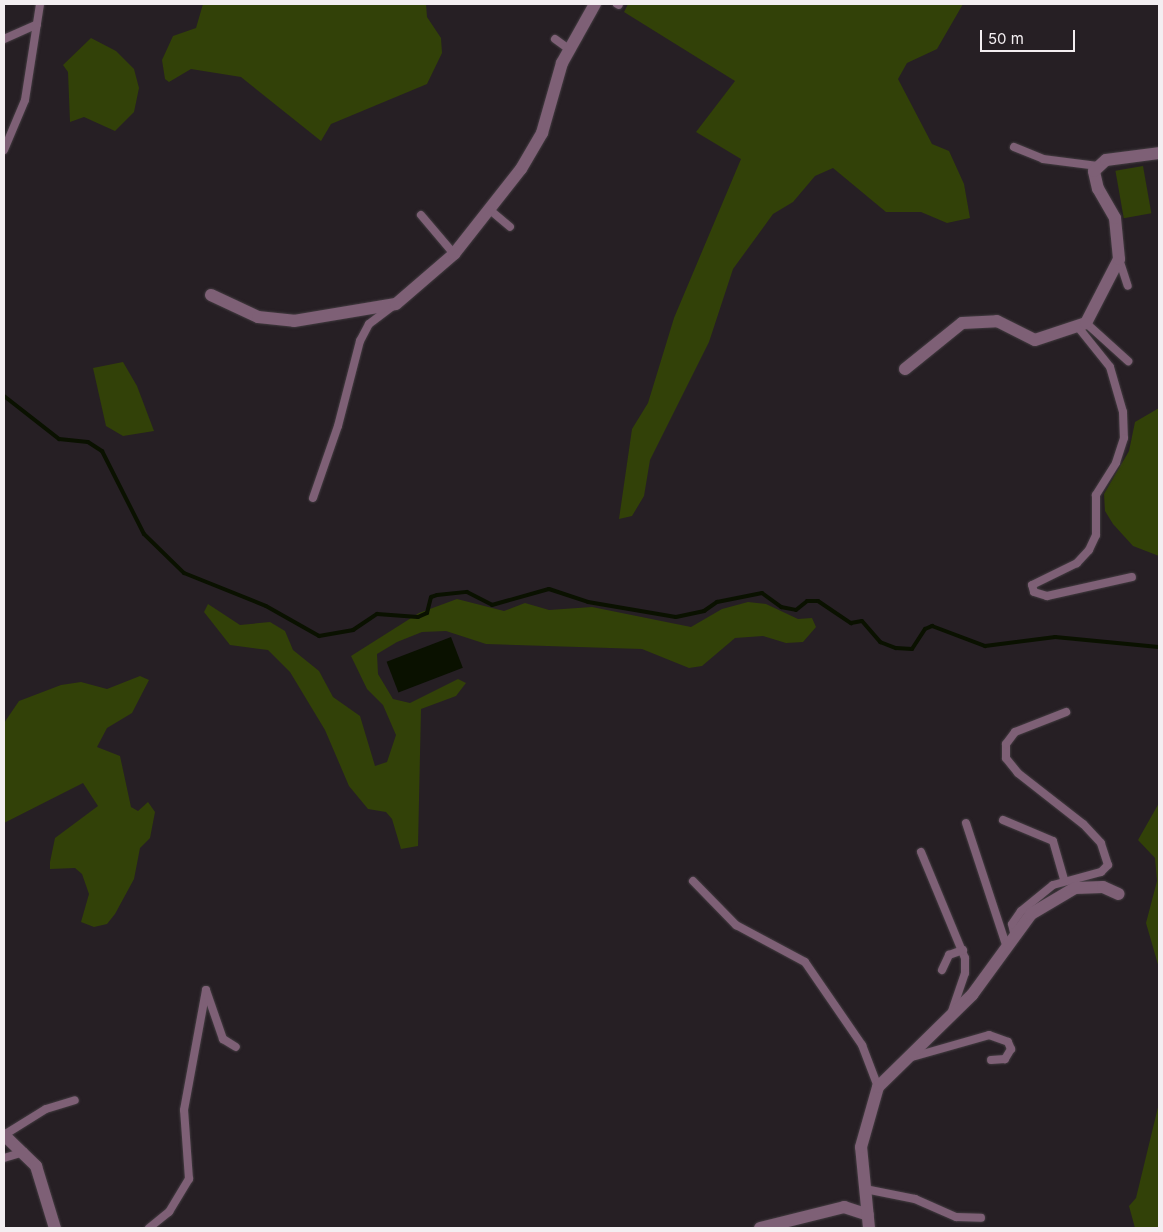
<!DOCTYPE html>
<style>
body{margin:0}
#map{position:relative;width:1163px;height:1232px;overflow:hidden;background:#261f24;font-family:Inter,sans-serif}
div>[style]{position:absolute}
.green>*{inset:0;background:#324108;transform-origin:0 0}
.water>*{inset:0;background:#0a1100;transform-origin:0 0}
.stream>*{height:4px;margin:-2px;padding:0 2px;transform-origin:2px;border-radius:2px;background:#0a1100}
.roads{filter:drop-shadow(0 0 1px #433c41) drop-shadow(0 0 1px #433c41)}
.service>*{height:8px;margin:-4px;padding:0 4px;transform-origin:4px;border-radius:4px;background:#7e6076}
.minor>*{height:12px;margin:-6px;padding:0 6px;transform-origin:6px;border-radius:6px;background:#7e6076}
span{translate:-50% -50%;white-space:nowrap;text-align:center;line-height:1.15;-webkit-text-stroke:4px #261f24;paint-order:stroke}
.frame{position:absolute;inset:0;border:5px solid #f3eef1;pointer-events:none}
.scale{position:absolute;left:980px;top:30px;width:95px;height:22px;box-sizing:border-box;border:2px solid #f3eef1;border-top:0;padding-left:6px;font-size:15px;line-height:18px;white-space:nowrap;color:#f3eef1;-webkit-text-stroke:4px #261f24;paint-order:stroke}
</style>
<div id="map">
<div class="green">
<div style="clip-path:polygon(203px 4px,426px 4px,427px 17px,441px 38px,442px 53px,427px 84px,331px 124px,321px 141px,241px 77px,191px 69px,169px 82px,165px 79px,162px 60px,173px 36px,196px 28px)"></div>
<div style="clip-path:polygon(628px 4px,963px 4px,937px 49px,907px 63px,898px 79px,932px 144px,949px 151px,964px 184px,970px 218px,947px 223px,921px 212px,886px 212px,833px 168px,815px 176px,793px 202px,773px 214px,733px 269px,709px 342px,650px 460px,644px 496px,632px 516px,619px 519px,632px 429px,648px 403px,674px 318px,741px 159px,696px 132px,735px 81px,624px 12px)"></div>
<div style="clip-path:polygon(91px 38px,116px 51px,134px 69px,139px 88px,134px 112px,115px 131px,84px 117px,70px 122px,68px 72px,63px 65px)"></div>
<div style="left:1143px;top:166px;width:48px;height:28px;rotate:80deg"></div>
<div style="clip-path:polygon(123px 362px,137px 386px,154px 431px,123px 436px,106px 426px,93px 368px)"></div>
<div style="clip-path:polygon(1159px 408px,1159px 556px,1133px 546px,1113px 524px,1105px 511px,1104px 494px,1129px 451px,1135px 422px)"></div>
<div style="clip-path:polygon(457px 599px,504px 611px,525px 603px,549px 610px,592px 607px,691px 627px,722px 609px,748px 602px,766px 604px,798px 619px,812px 618px,816px 627px,803px 642px,786px 643px,763px 636px,735px 638px,702px 666px,689px 668px,642px 649px,486px 644px,446px 631px,422px 632px,397px 642px,377px 654px,378px 674px,393px 699px,410px 703px,458px 679px,466px 683px,456px 696px,421px 709px,418px 846px,401px 849px,392px 819px,386px 812px,368px 809px,349px 786px,325px 730px,290px 672px,268px 650px,230px 645px,204px 612px,208px 604px,240px 625px,270px 622px,285px 631px,293px 650px,319px 671px,333px 697px,360px 716px,375px 766px,387px 762px,396px 735px,383px 705px,367px 689px,351px 656px,419px 613px)"></div>
<div style="clip-path:polygon(140px 676px,149px 680px,132px 713px,107px 728px,97px 747px,120px 756px,131px 807px,138px 811px,148px 802px,155px 812px,150px 838px,140px 848px,134px 879px,115px 914px,107px 924px,94px 927px,81px 922px,89px 894px,82px 874px,75px 868px,50px 869px,50px 862px,55px 838px,98px 806px,83px 783px,4px 823px,4px 723px,19px 701px,61px 685px,81px 682px,107px 689px)"></div>
<div style="clip-path:polygon(1159px 803px,1159px 968px,1146px 923px,1157px 881px,1155px 858px,1138px 840px)"></div>
<div style="clip-path:polygon(1159px 1103px,1159px 1228px,1135px 1228px,1129px 1206px,1136px 1198px)"></div>
</div>
<div class="water">
<div style="left:451px;top:637px;width:33px;height:69px;rotate:69deg"></div>
</div>
<div class="stream">
<div style="left:4px;top:396px;width:70px;rotate:38deg"></div>
<div style="left:59px;top:439px;width:29px;rotate:6deg"></div>
<div style="left:88px;top:442px;width:17px;rotate:33deg"></div>
<div style="left:102px;top:451px;width:93px;rotate:63.2deg"></div>
<div style="left:144px;top:534px;width:56px;rotate:44.3deg"></div>
<div style="left:184px;top:573px;width:88px;rotate:21.9deg"></div>
<div style="left:266px;top:606px;width:61px;rotate:29.5deg"></div>
<div style="left:319px;top:636px;width:35px;rotate:-10deg"></div>
<div style="left:353px;top:630px;width:29px;rotate:-34deg"></div>
<div style="left:377px;top:614px;width:41px;rotate:4.2deg"></div>
<div style="left:418px;top:617px;width:10px;rotate:-24deg"></div>
<div style="left:427px;top:613px;width:16px;rotate:-76deg"></div>
<div style="left:431px;top:597px;width:6px;rotate:-18deg"></div>
<div style="left:437px;top:595px;width:30px;rotate:-6deg"></div>
<div style="left:467px;top:592px;width:28px;rotate:27deg"></div>
<div style="left:492px;top:605px;width:59px;rotate:-15.7deg"></div>
<div style="left:549px;top:589px;width:41px;rotate:18.4deg"></div>
<div style="left:588px;top:602px;width:89px;rotate:9.7deg"></div>
<div style="left:676px;top:617px;width:29px;rotate:-12deg"></div>
<div style="left:704px;top:611px;width:16px;rotate:-35deg"></div>
<div style="left:717px;top:602px;width:46px;rotate:-11.3deg"></div>
<div style="left:762px;top:593px;width:24px;rotate:36deg"></div>
<div style="left:781px;top:607px;width:15px;rotate:11deg"></div>
<div style="left:796px;top:610px;width:14px;rotate:-39deg"></div>
<div style="left:807px;top:601px;width:11px"></div>
<div style="left:818px;top:601px;width:40px;rotate:34deg"></div>
<div style="left:851px;top:623px;width:11px;rotate:-10deg"></div>
<div style="left:862px;top:621px;width:28px;rotate:49deg"></div>
<div style="left:880px;top:642px;width:17px;rotate:21deg"></div>
<div style="left:896px;top:648px;width:16px;rotate:4deg"></div>
<div style="left:912px;top:649px;width:24px;rotate:-57deg"></div>
<div style="left:925px;top:629px;width:8px;rotate:-23deg"></div>
<div style="left:932px;top:626px;width:57px;rotate:20.7deg"></div>
<div style="left:985px;top:646px;width:71px;rotate:-7.3deg"></div>
<div style="left:1055px;top:637px;width:104px;rotate:5.5deg"></div>
</div>
<div class="roads">
<div class="service">
<div style="left:617px;top:4px;width:2px;rotate:27deg"></div>
<div style="left:4px;top:39px;width:36px;rotate:-24deg"></div>
<div style="left:555px;top:39px;width:17px;rotate:36deg"></div>
<div style="left:1014px;top:147px;width:31px;rotate:22deg"></div>
<div style="left:1043px;top:159px;width:55px;rotate:7.3deg"></div>
<div style="left:4px;top:150px;width:54px;rotate:-67.2deg"></div>
<div style="left:25px;top:100px;width:97px;rotate:-81.1deg"></div>
<div style="left:490px;top:210px;width:26px;rotate:40deg"></div>
<div style="left:421px;top:215px;width:51px;rotate:49.8deg"></div>
<div style="left:1119px;top:259px;width:28px;rotate:72deg"></div>
<div style="left:1086px;top:323px;width:57px;rotate:42.1deg"></div>
<div style="left:1078px;top:327px;width:51px;rotate:51.3deg"></div>
<div style="left:1110px;top:367px;width:47px;rotate:73.9deg"></div>
<div style="left:1123px;top:412px;width:26px;rotate:88deg"></div>
<div style="left:1124px;top:438px;width:26px;rotate:108deg"></div>
<div style="left:1116px;top:463px;width:38px;rotate:122deg"></div>
<div style="left:1096px;top:495px;width:40px;rotate:90deg"></div>
<div style="left:1096px;top:535px;width:17px;rotate:115deg"></div>
<div style="left:1089px;top:550px;width:18px;rotate:133deg"></div>
<div style="left:1077px;top:563px;width:50px;rotate:153.9deg"></div>
<div style="left:1032px;top:585px;width:7px;rotate:74deg"></div>
<div style="left:1034px;top:592px;width:14px;rotate:17deg"></div>
<div style="left:1047px;top:596px;width:87px;rotate:-12.6deg"></div>
<div style="left:313px;top:498px;width:76px;rotate:-70.9deg"></div>
<div style="left:338px;top:426px;width:88px;rotate:-75.5deg"></div>
<div style="left:360px;top:341px;width:19px;rotate:-62deg"></div>
<div style="left:369px;top:324px;width:34px;rotate:-37deg"></div>
<div style="left:1003px;top:820px;width:54px;rotate:22.8deg"></div>
<div style="left:1053px;top:841px;width:40px;rotate:74deg"></div>
<div style="left:966px;top:823px;width:132px;rotate:71.8deg"></div>
<div style="left:921px;top:852px;width:115px;rotate:67.5deg"></div>
<div style="left:965px;top:958px;width:15px;rotate:90deg"></div>
<div style="left:965px;top:973px;width:43px;rotate:108.9deg"></div>
<div style="left:693px;top:881px;width:62px;rotate:45.7deg"></div>
<div style="left:736px;top:925px;width:78px;rotate:28.2deg"></div>
<div style="left:805px;top:962px;width:101px;rotate:55.5deg"></div>
<div style="left:862px;top:1045px;width:45px;rotate:69.1deg"></div>
<div style="left:1015px;top:937px;width:13px;rotate:-103deg"></div>
<div style="left:1012px;top:924px;width:16px;rotate:-55deg"></div>
<div style="left:1021px;top:911px;width:41px;rotate:-39.1deg"></div>
<div style="left:1053px;top:885px;width:50px;rotate:-15.2deg"></div>
<div style="left:1101px;top:872px;width:10px;rotate:-45deg"></div>
<div style="left:1108px;top:865px;width:23px;rotate:-108deg"></div>
<div style="left:1101px;top:843px;width:26px;rotate:-133deg"></div>
<div style="left:1083px;top:824px;width:83px;rotate:-141.9deg"></div>
<div style="left:1018px;top:773px;width:19px;rotate:-129deg"></div>
<div style="left:1006px;top:758px;width:14px;rotate:-90deg"></div>
<div style="left:1006px;top:744px;width:15px;rotate:-53deg"></div>
<div style="left:1015px;top:732px;width:55px;rotate:-21.4deg"></div>
<div style="left:942px;top:970px;width:17px;rotate:-65deg"></div>
<div style="left:949px;top:955px;width:15px;rotate:-20deg"></div>
<div style="left:912px;top:1057px;width:80px;rotate:-15.9deg"></div>
<div style="left:989px;top:1035px;width:20px;rotate:20deg"></div>
<div style="left:1008px;top:1042px;width:8px;rotate:67deg"></div>
<div style="left:1011px;top:1049px;width:12px;rotate:121deg"></div>
<div style="left:1005px;top:1059px;width:14px;rotate:176deg"></div>
<div style="left:4px;top:1135px;width:49px;rotate:-31.8deg"></div>
<div style="left:46px;top:1109px;width:30px;rotate:-17deg"></div>
<div style="left:4px;top:1158px;width:21px;rotate:-17deg"></div>
<div style="left:865px;top:1189px;width:51px;rotate:11.3deg"></div>
<div style="left:915px;top:1199px;width:45px;rotate:23.7deg"></div>
<div style="left:956px;top:1217px;width:25px;rotate:2deg"></div>
<div style="left:149px;top:1228px;width:26px;rotate:-39deg"></div>
<div style="left:169px;top:1212px;width:39px;rotate:-59deg"></div>
<div style="left:189px;top:1179px;width:69px;rotate:-94.1deg"></div>
<div style="left:184px;top:1110px;width:122px;rotate:-79.6deg"></div>
<div style="left:206px;top:990px;width:52px;rotate:70.9deg"></div>
<div style="left:223px;top:1039px;width:15px;rotate:32deg"></div>
</div>
<div class="minor">
<div style="left:211px;top:295px;width:52px;rotate:25.1deg"></div>
<div style="left:258px;top:317px;width:36px;rotate:6deg"></div>
<div style="left:294px;top:321px;width:103px;rotate:-9.5deg"></div>
<div style="left:396px;top:304px;width:77px;rotate:-40.8deg"></div>
<div style="left:454px;top:254px;width:108px;rotate:-51.8deg"></div>
<div style="left:521px;top:169px;width:42px;rotate:-59.7deg"></div>
<div style="left:542px;top:133px;width:73px;rotate:-74.1deg"></div>
<div style="left:562px;top:63px;width:68px;rotate:-60.8deg"></div>
<div style="left:905px;top:369px;width:73px;rotate:-38.9deg"></div>
<div style="left:962px;top:323px;width:35px;rotate:-3deg"></div>
<div style="left:997px;top:321px;width:42px;rotate:26.6deg"></div>
<div style="left:1035px;top:340px;width:54px;rotate:-18.4deg"></div>
<div style="left:1086px;top:323px;width:72px;rotate:-62.7deg"></div>
<div style="left:1119px;top:259px;width:41px;rotate:-95.6deg"></div>
<div style="left:1115px;top:218px;width:34px;rotate:-120deg"></div>
<div style="left:1098px;top:189px;width:18px;rotate:-103deg"></div>
<div style="left:1094px;top:171px;width:16px;rotate:-43deg"></div>
<div style="left:1106px;top:160px;width:53px;rotate:-7.5deg"></div>
<div style="left:4px;top:1135px;width:45px;rotate:44.1deg"></div>
<div style="left:36px;top:1166px;width:65px;rotate:73deg"></div>
<div style="left:760px;top:1228px;width:87px;rotate:-14deg"></div>
<div style="left:844px;top:1207px;width:25px;rotate:18deg"></div>
<div style="left:869px;top:1228px;width:81px;rotate:-95.6deg"></div>
<div style="left:861px;top:1147px;width:62px;rotate:-74.2deg"></div>
<div style="left:878px;top:1087px;width:132px;rotate:-44.4deg"></div>
<div style="left:972px;top:995px;width:100px;rotate:-53.9deg"></div>
<div style="left:1031px;top:914px;width:51px;rotate:-30.6deg"></div>
<div style="left:1075px;top:888px;width:28px;rotate:-2deg"></div>
<div style="left:1103px;top:887px;width:17px;rotate:24deg"></div>
</div>
</div>
<div class="frame"></div>
<div class="scale">50 m</div>
</div>
